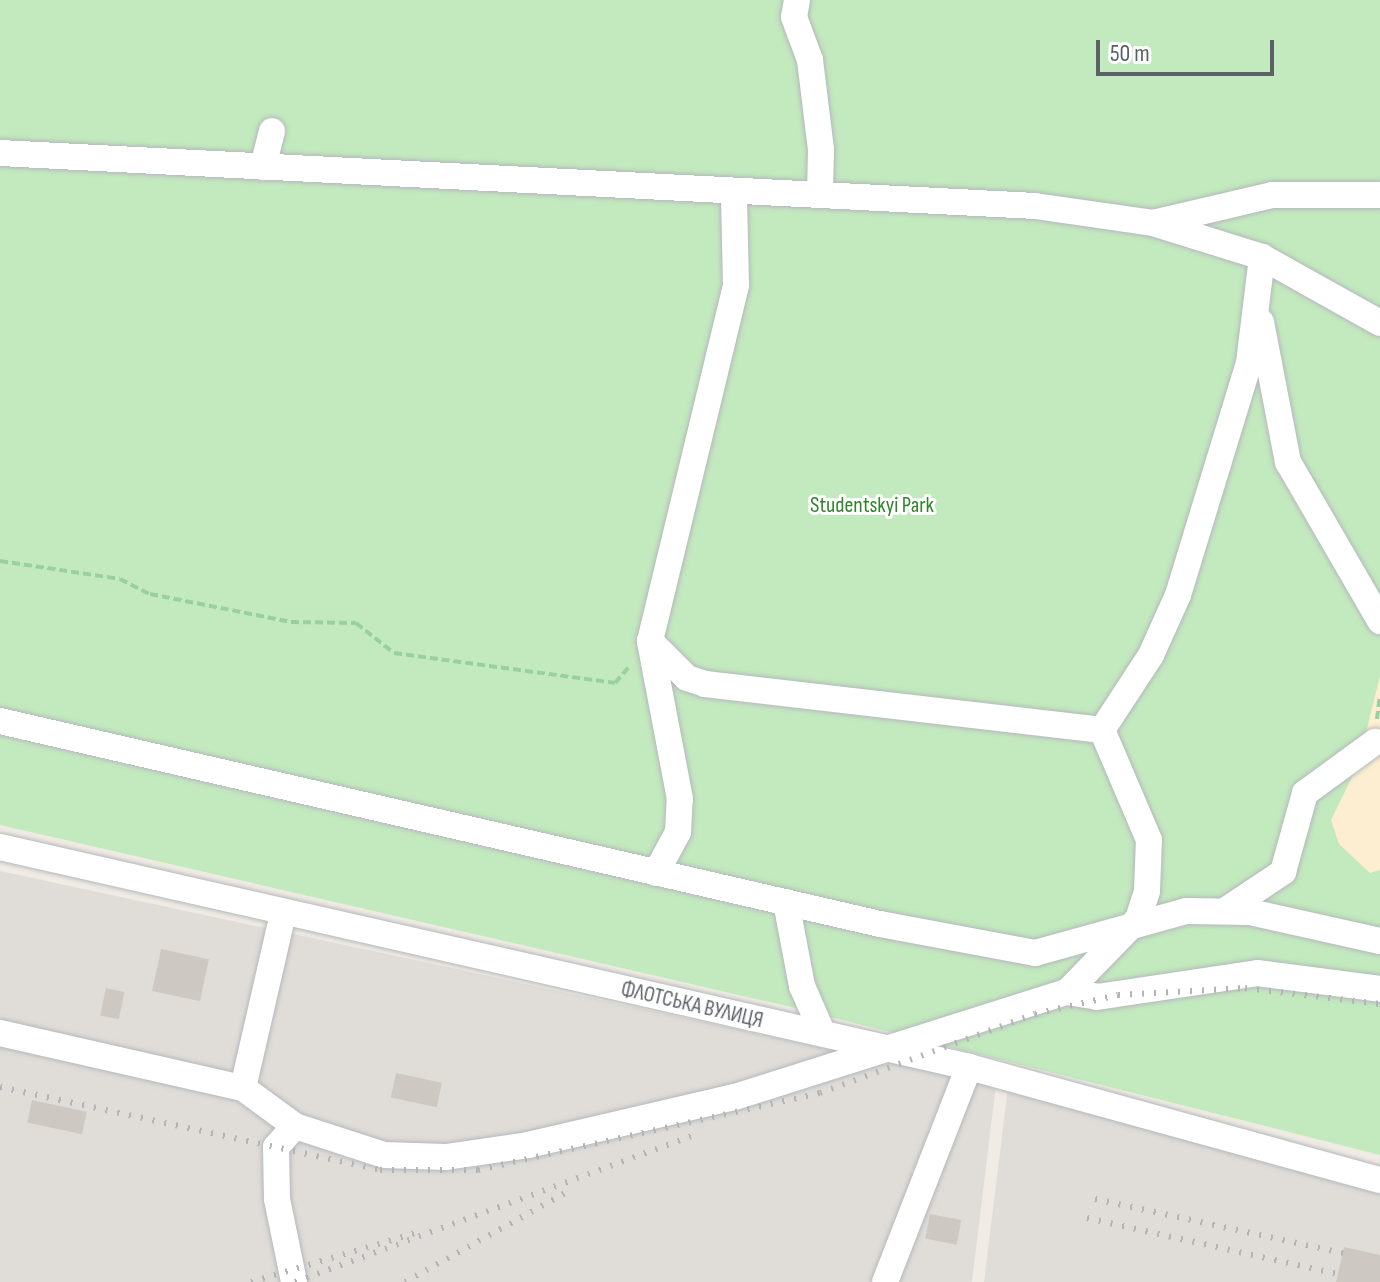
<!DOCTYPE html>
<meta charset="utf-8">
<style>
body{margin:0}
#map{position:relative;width:1380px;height:1282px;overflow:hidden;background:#f0ebe4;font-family:"Sofia Sans Condensed",sans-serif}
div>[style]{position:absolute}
.industrial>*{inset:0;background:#e0ddd8}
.green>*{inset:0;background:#c3e9be}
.sand>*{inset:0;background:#fdeed1}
.building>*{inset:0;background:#cec8c2;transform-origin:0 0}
.path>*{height:4px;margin-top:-2px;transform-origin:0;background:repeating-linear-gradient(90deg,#99d0a1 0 8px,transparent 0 12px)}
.roads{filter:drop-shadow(0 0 2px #b4b8bc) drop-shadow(0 0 2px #b4b8bc)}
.minor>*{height:26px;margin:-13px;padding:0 13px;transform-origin:13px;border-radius:13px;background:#fff}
.rail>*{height:6px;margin-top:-3px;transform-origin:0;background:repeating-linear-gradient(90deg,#b3b4b5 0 2px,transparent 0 12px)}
span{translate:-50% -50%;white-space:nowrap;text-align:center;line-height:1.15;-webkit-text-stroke:6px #fff;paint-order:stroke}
.park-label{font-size:22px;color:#33832d}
.street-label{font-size:22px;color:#5c6166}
.scale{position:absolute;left:1096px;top:40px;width:178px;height:36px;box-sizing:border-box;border:4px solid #5c6166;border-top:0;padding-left:10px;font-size:24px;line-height:28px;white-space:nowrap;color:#5c6166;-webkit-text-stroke:6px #fff;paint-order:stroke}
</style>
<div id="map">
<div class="industrial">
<div style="clip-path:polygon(0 871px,996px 1085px,972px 1282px,0 1282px)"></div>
<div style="clip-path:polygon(1008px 1087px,1380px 1187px,1380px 1282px,984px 1282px)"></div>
</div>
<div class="green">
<div style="clip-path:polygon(0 0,1380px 0,1380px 1155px,783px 1005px,0 825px)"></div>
</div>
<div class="sand">
<div style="clip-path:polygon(1380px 676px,1380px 870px,1370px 873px,1339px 844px,1331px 820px,1358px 765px)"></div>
</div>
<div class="building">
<div style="left:161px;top:949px;width:49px;height:43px;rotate:12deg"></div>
<div style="left:106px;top:988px;width:19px;height:28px;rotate:12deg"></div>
<div style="left:396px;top:1073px;width:47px;height:25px;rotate:12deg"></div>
<div style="left:32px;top:1100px;width:56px;height:23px;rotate:12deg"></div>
<div style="left:930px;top:1214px;width:32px;height:25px;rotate:11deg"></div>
<div style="clip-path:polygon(1344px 1247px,1380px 1255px,1380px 1282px,1336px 1282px)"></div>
</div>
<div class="path">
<div style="left:0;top:561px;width:121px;rotate:8.5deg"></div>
<div style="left:120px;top:579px;width:34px;rotate:27deg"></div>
<div style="left:150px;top:594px;width:144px;rotate:11.2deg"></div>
<div style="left:291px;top:622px;width:65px;rotate:0.9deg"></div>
<div style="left:356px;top:623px;width:48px;rotate:38.3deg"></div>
<div style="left:394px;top:653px;width:223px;rotate:7.7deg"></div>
<div style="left:615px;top:683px;width:21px;rotate:-49deg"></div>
<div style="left:1377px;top:719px;width:24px;rotate:-83deg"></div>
</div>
<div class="roads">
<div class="minor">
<div style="left:797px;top:0;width:17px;rotate:100deg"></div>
<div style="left:794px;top:17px;width:46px;rotate:69.6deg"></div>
<div style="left:810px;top:60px;width:90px;rotate:83deg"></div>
<div style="left:821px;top:149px;width:44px;rotate:91.3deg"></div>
<div style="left:0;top:153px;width:1036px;rotate:2.93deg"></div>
<div style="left:1035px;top:206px;width:119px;rotate:8.2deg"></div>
<div style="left:1153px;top:223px;width:114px;rotate:17.3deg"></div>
<div style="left:1262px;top:257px;width:135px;rotate:29.2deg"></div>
<div style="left:263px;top:167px;width:37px;rotate:-76deg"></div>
<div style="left:1153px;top:223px;width:122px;rotate:-13.2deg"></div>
<div style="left:1272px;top:195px;width:108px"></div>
<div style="left:1261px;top:322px;width:143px;rotate:79.1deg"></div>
<div style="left:1288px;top:462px;width:184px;rotate:59.9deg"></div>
<div style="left:650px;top:641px;width:52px;rotate:45deg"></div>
<div style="left:687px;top:678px;width:19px;rotate:18deg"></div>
<div style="left:705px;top:684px;width:400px;rotate:6.6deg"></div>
<div style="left:0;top:721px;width:903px;rotate:12.99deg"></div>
<div style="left:880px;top:924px;width:158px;rotate:10.6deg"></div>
<div style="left:1035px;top:953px;width:157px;rotate:-15.5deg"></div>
<div style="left:1186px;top:911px;width:64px;rotate:0.9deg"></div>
<div style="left:1250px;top:912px;width:133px;rotate:12.6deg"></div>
<div style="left:0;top:847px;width:994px;rotate:12.79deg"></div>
<div style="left:969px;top:1067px;width:426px;rotate:15.4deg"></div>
<div style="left:656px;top:873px;width:47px;rotate:-61.8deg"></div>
<div style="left:678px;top:832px;width:33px;rotate:-87deg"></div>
<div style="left:680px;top:799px;width:161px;rotate:-100.8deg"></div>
<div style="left:650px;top:641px;width:366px;rotate:-76.4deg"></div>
<div style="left:736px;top:285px;width:89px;rotate:-91.3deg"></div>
<div style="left:786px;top:902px;width:86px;rotate:79.2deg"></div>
<div style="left:802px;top:986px;width:52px;rotate:66.4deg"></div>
<div style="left:1226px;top:910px;width:69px;rotate:-33.7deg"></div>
<div style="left:1283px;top:872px;width:82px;rotate:-74.4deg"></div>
<div style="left:1305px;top:793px;width:87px;rotate:-36.1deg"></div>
<div style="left:1067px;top:992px;width:30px;rotate:9deg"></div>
<div style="left:1097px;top:997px;width:162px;rotate:-8.5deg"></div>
<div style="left:1257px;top:973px;width:124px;rotate:7.4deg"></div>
<div style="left:0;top:1033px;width:249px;rotate:12.8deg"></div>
<div style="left:243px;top:1088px;width:180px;rotate:-77.1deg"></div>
<div style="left:243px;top:1088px;width:64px;rotate:36.2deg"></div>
<div style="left:295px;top:1126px;width:94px;rotate:18deg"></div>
<div style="left:384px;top:1155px;width:62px;rotate:1.8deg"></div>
<div style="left:446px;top:1157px;width:83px;rotate:-8.3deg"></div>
<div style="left:528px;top:1145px;width:212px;rotate:-13.1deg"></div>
<div style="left:735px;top:1097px;width:348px;rotate:-17.6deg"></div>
<div style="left:1067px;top:992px;width:102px;rotate:-45.8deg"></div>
<div style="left:1138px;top:919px;width:29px;rotate:-72deg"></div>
<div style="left:1147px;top:891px;width:51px;rotate:-87.8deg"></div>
<div style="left:1149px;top:840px;width:120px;rotate:-113.1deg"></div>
<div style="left:1102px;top:730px;width:90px;rotate:-56.8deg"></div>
<div style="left:1151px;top:655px;width:66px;rotate:-65.8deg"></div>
<div style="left:1178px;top:595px;width:243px;rotate:-73deg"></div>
<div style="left:1249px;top:363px;width:107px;rotate:-83deg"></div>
<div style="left:294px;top:1282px;width:85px;rotate:-101.6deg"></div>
<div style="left:277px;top:1199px;width:52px;rotate:-91.1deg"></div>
<div style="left:276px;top:1147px;width:28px;rotate:-48deg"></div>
<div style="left:885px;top:1282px;width:231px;rotate:-68.7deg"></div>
</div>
</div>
<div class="rail">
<div style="left:0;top:1087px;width:389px;rotate:12.3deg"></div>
<div style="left:380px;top:1170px;width:98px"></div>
<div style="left:478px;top:1170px;width:351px;rotate:-12.7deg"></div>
<div style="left:820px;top:1093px;width:229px;rotate:-20.2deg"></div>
<div style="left:1035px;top:1014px;width:85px;rotate:-12.9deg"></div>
<div style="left:1118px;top:995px;width:127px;rotate:-3.2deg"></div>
<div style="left:1245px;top:988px;width:136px;rotate:6.8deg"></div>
<div style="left:1095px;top:1199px;width:254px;rotate:12.3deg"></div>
<div style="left:1087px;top:1218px;width:257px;rotate:12.6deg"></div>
<div style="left:251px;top:1282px;width:171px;rotate:-16.6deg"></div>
<div style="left:295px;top:1282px;width:428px;rotate:-20.2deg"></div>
<div style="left:405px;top:1282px;width:185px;rotate:-29.1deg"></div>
</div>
<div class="park-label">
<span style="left:872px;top:506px">Studentskyi Park</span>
</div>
<div class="street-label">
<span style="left:692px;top:1005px;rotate:13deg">ФЛОТСЬКА ВУЛИЦЯ</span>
</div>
<div class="scale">50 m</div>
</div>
